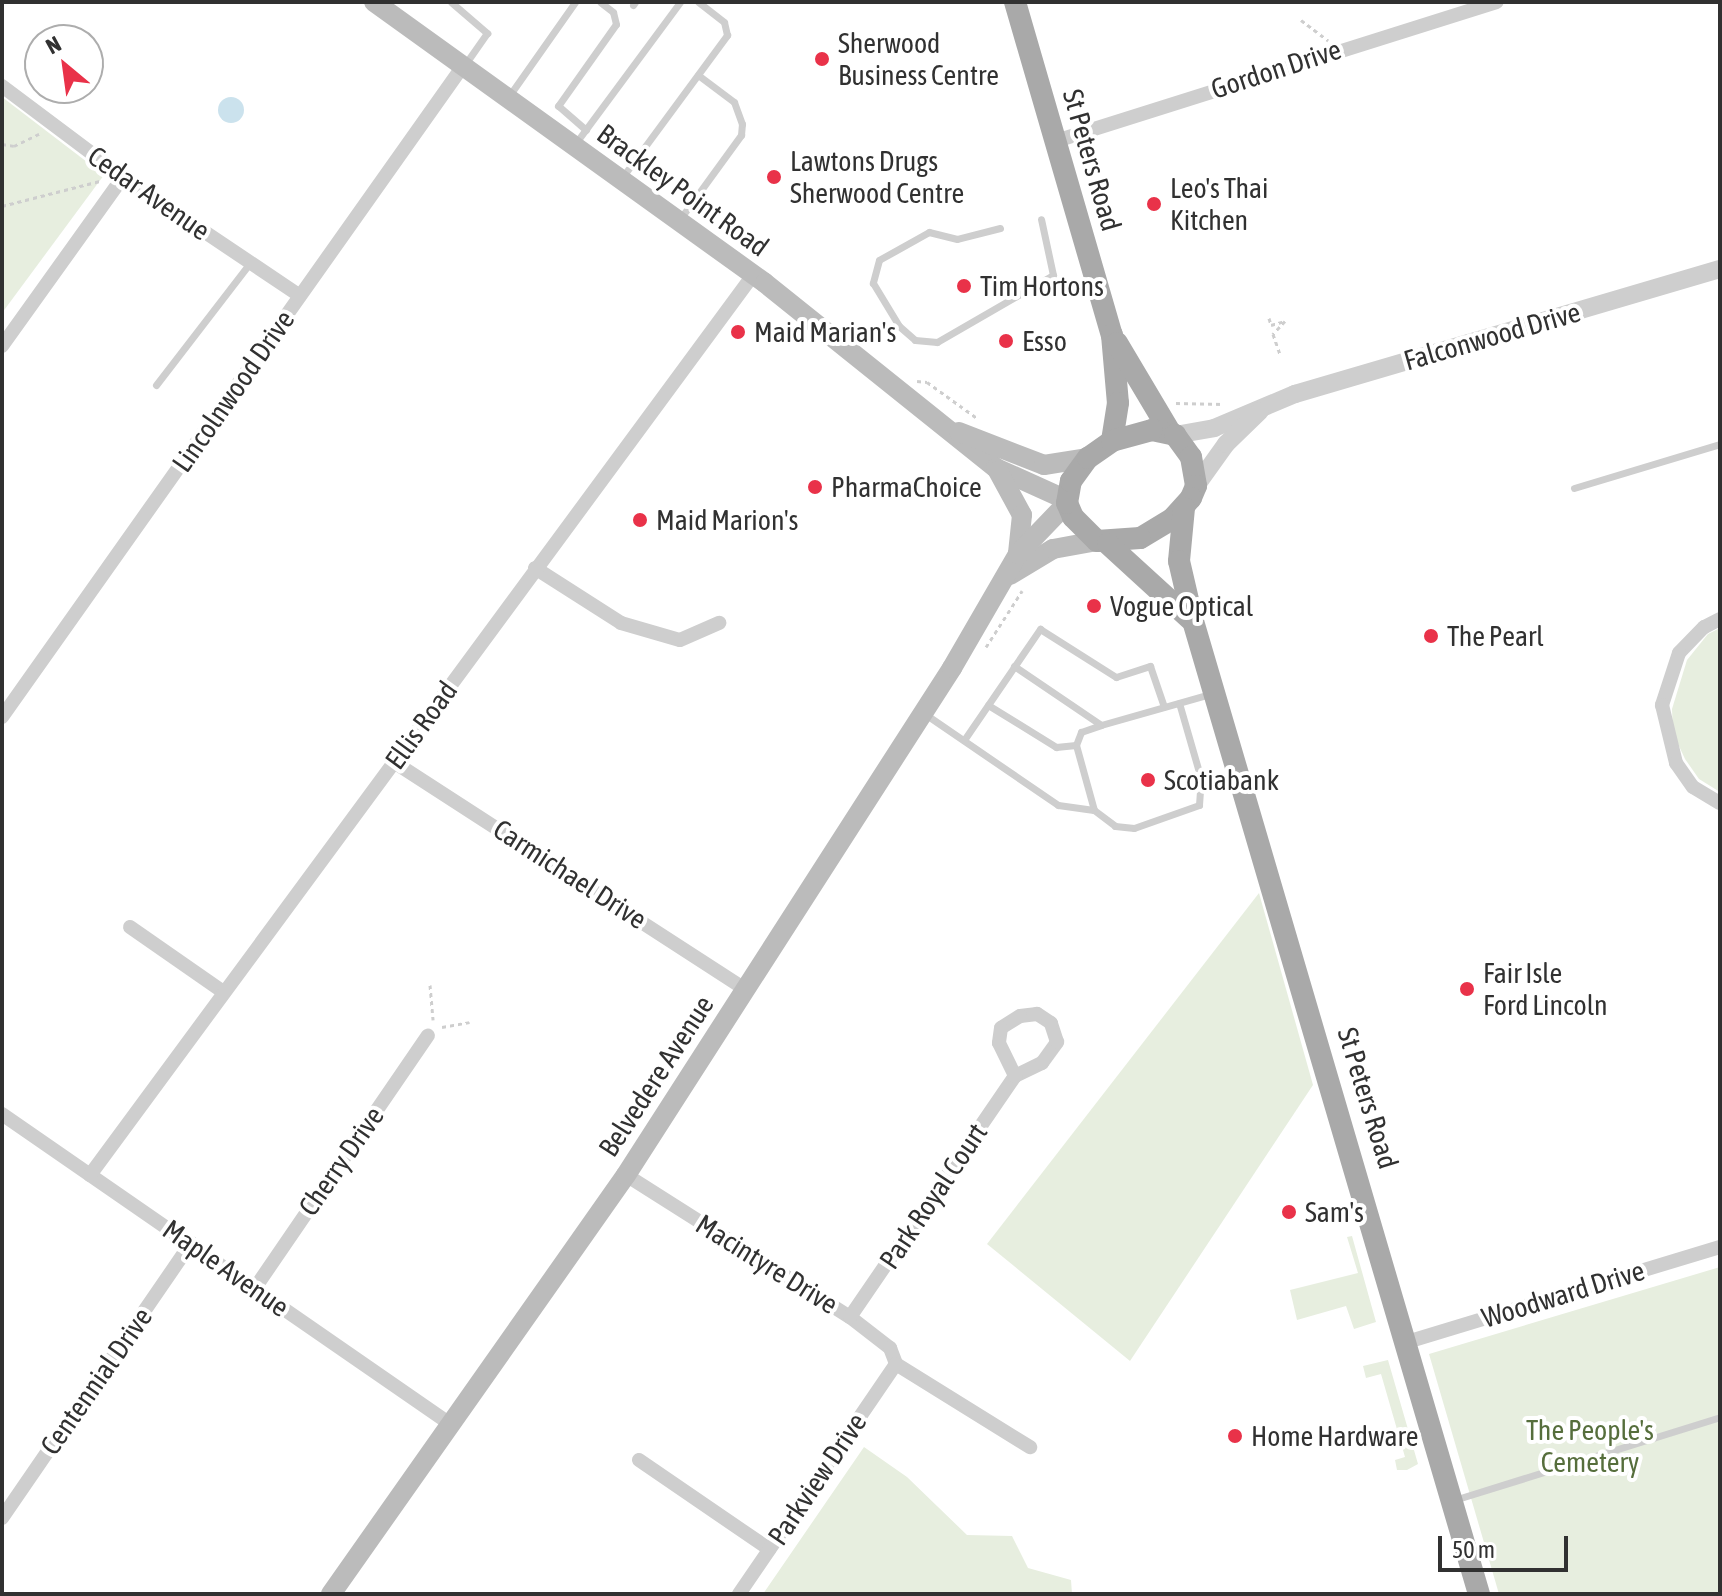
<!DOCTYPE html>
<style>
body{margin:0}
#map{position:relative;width:1722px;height:1596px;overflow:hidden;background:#fff;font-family:"Asap Condensed",sans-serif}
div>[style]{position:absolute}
.green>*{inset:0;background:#e7eedf}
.water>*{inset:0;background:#cbe2ed}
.round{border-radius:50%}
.path>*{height:3px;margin-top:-1.5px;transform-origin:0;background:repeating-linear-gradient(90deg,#cecece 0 4px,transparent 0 8px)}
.service>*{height:7px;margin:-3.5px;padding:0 3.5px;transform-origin:3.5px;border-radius:3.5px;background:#cecece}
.minor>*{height:14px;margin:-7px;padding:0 7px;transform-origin:7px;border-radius:7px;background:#cecece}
.tertiary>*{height:18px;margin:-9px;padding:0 9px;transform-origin:9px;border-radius:9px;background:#cecece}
.secondary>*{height:20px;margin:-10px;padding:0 10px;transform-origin:10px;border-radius:10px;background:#bbb}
.primary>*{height:22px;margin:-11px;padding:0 11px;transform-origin:11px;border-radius:11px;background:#a9a9a9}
.dots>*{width:22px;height:22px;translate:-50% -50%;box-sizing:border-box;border:4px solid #fff;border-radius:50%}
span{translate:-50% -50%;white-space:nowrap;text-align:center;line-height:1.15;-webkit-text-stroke:8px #fff;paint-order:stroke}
.poi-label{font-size:28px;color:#313131}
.left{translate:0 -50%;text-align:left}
.street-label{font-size:28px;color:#313131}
.park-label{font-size:28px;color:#566e3c}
.frame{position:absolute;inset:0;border:4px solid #313131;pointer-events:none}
.north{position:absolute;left:24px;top:24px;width:80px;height:80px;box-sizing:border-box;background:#fff;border:2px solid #adadad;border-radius:50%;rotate:331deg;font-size:22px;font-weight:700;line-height:32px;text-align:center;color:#313131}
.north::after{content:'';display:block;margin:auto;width:28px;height:36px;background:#e93249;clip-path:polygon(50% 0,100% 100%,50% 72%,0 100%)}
.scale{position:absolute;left:1438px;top:1536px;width:130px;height:36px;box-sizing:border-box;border:4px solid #313131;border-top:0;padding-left:10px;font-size:24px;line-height:28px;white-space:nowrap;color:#313131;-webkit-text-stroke:6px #fff;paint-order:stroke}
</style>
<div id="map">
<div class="green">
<div style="clip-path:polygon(2px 97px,104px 175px,2px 313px)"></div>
<div style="clip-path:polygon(1720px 628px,1720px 792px,1699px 779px,1685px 759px,1673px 733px,1672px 709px,1687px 660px,1708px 634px)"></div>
<div style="clip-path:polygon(1259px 893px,1313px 1085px,1130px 1361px,987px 1244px)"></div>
<div style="clip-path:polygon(1352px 1236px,1376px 1322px,1354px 1329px,1346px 1306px,1297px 1320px,1290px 1290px,1358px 1273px,1347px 1237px)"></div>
<div style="clip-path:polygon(1720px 1267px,1720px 1594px,1499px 1594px,1429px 1354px)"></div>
<div style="clip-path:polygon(1388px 1360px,1418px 1464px,1407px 1470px,1397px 1470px,1395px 1460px,1405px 1457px,1381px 1374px,1366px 1378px,1363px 1366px)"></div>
<div style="clip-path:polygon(864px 1447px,907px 1477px,967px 1535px,1012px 1536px,1028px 1568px,1071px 1580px,1072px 1594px,763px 1594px)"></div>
</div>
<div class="water">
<div class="round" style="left:218px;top:97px;width:26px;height:26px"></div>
</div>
<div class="path">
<div style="left:1301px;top:20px;width:34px;rotate:37deg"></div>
<div style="left:2px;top:144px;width:12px;rotate:9deg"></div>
<div style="left:14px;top:146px;width:28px;rotate:-26deg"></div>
<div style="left:2px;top:206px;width:101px;rotate:-14.3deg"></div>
<div style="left:1269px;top:318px;width:7px;rotate:74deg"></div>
<div style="left:1271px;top:325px;width:15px;rotate:-16deg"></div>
<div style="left:1285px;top:321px;width:18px;rotate:133deg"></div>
<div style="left:1273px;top:334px;width:21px;rotate:71deg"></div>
<div style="left:917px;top:381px;width:10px;rotate:6deg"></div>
<div style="left:927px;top:382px;width:62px;rotate:35.8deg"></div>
<div style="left:1176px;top:403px;width:47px;rotate:1.2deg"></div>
<div style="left:986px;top:647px;width:67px;rotate:-57.3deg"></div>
<div style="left:430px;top:985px;width:35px;rotate:85deg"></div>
<div style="left:442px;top:1027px;width:28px;rotate:-10deg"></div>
</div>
<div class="service">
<div style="left:451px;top:2px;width:48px;rotate:40.7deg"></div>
<div style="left:487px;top:33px;width:38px;rotate:125deg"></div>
<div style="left:633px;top:5px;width:4px;rotate:-56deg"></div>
<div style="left:509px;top:96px;width:115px;rotate:-54.9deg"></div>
<div style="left:586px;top:130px;width:37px;rotate:-139deg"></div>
<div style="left:558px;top:106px;width:100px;rotate:-54.7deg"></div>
<div style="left:616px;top:24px;width:12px;rotate:-104deg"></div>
<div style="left:613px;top:12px;width:16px;rotate:-142deg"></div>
<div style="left:575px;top:144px;width:177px;rotate:-53.5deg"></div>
<div style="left:621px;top:179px;width:179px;rotate:-53.6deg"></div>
<div style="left:727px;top:35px;width:13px;rotate:-103deg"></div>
<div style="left:724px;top:22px;width:33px;rotate:-142deg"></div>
<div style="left:680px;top:219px;width:104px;rotate:-54deg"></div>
<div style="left:741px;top:135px;width:11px;rotate:-85deg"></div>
<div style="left:742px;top:124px;width:23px;rotate:-110deg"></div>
<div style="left:734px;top:102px;width:45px;rotate:-143.1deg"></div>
<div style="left:1000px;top:228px;width:44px;rotate:165.7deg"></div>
<div style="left:957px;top:239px;width:29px;rotate:-166deg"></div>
<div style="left:929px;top:232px;width:57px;rotate:150.8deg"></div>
<div style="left:879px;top:260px;width:24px;rotate:105deg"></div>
<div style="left:873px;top:283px;width:50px;rotate:58.8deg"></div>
<div style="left:899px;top:326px;width:21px;rotate:41deg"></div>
<div style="left:915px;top:340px;width:22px;rotate:5deg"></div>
<div style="left:937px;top:342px;width:134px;rotate:-30deg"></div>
<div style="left:1053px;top:275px;width:57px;rotate:-102.1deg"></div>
<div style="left:156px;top:385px;width:154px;rotate:-52.4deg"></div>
<div style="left:1574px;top:488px;width:152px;rotate:-16.8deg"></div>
<div style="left:1014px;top:666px;width:105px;rotate:34.1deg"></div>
<div style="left:1101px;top:725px;width:113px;rotate:-15.9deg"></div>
<div style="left:988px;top:705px;width:80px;rotate:31.7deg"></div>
<div style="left:1056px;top:747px;width:20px;rotate:-6deg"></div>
<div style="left:1076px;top:745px;width:67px;rotate:74.5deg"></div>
<div style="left:925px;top:714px;width:161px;rotate:34.4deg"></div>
<div style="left:1058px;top:805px;width:36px;rotate:8deg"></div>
<div style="left:1094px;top:810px;width:26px;rotate:37deg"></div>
<div style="left:1115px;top:826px;width:19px;rotate:6deg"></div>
<div style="left:1134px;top:828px;width:69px;rotate:-19.5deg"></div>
<div style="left:1199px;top:805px;width:26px;rotate:-86deg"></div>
<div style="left:1201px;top:779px;width:79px;rotate:-106.1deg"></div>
<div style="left:964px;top:740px;width:135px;rotate:-55.6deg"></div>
<div style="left:1040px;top:629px;width:90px;rotate:32.3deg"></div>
<div style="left:1116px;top:677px;width:36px;rotate:-18deg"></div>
<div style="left:1150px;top:666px;width:43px;rotate:71.1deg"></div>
<div style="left:1076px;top:745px;width:14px;rotate:-69deg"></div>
<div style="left:1081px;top:732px;width:21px;rotate:-19deg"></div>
<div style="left:1454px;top:1500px;width:279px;rotate:-17.3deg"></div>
</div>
<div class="minor">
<div style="left:2px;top:86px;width:151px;rotate:36.9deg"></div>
<div style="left:123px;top:177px;width:213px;rotate:33.9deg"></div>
<div style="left:1056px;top:141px;width:462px;rotate:-17.5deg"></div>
<div style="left:2px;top:346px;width:208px;rotate:-54.4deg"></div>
<div style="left:535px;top:568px;width:102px;rotate:32.6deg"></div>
<div style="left:621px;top:623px;width:61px;rotate:16.1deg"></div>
<div style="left:680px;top:640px;width:43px;rotate:-23.6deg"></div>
<div style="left:1720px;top:619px;width:18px;rotate:153deg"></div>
<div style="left:1704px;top:627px;width:36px;rotate:134deg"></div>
<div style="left:1679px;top:653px;width:55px;rotate:108.1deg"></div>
<div style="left:1662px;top:705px;width:60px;rotate:76.4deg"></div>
<div style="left:1676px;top:763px;width:29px;rotate:55deg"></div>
<div style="left:1693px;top:787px;width:31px;rotate:31deg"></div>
<div style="left:2px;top:717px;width:798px;rotate:-54.7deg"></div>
<div style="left:394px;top:762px;width:418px;rotate:32.9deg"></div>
<div style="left:130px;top:927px;width:112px;rotate:34.8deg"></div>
<div style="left:2px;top:1114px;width:545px;rotate:34.68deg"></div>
<div style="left:90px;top:1175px;width:1118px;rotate:-53.62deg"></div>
<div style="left:626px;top:1175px;width:265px;rotate:32.4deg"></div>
<div style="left:850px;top:1317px;width:51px;rotate:37.8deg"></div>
<div style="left:890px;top:1348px;width:17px;rotate:69deg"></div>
<div style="left:255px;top:1288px;width:306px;rotate:-55.6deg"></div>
<div style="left:850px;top:1317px;width:292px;rotate:-55.6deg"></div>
<div style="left:1015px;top:1076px;width:30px;rotate:-26deg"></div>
<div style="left:1042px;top:1063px;width:26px;rotate:-54deg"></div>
<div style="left:1057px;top:1042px;width:20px;rotate:-108deg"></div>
<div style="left:1051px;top:1023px;width:17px;rotate:-147deg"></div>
<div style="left:1037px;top:1014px;width:17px;rotate:173deg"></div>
<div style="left:1020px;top:1016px;width:22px;rotate:148deg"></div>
<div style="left:1001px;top:1028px;width:15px;rotate:98deg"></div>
<div style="left:999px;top:1043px;width:37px;rotate:64deg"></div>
<div style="left:1407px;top:1342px;width:327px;rotate:-16.9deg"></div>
<div style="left:896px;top:1364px;width:158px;rotate:31.8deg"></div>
<div style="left:639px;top:1460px;width:158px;rotate:34.4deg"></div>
<div style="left:2px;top:1518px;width:334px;rotate:-55.5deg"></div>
<div style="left:739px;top:1594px;width:278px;rotate:-55.7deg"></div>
</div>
<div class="tertiary">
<div style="left:1175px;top:435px;width:40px;rotate:-10deg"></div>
<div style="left:1214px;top:428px;width:88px;rotate:-22.8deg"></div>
<div style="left:1295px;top:394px;width:443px;rotate:-16.4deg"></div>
<div style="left:1196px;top:486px;width:52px;rotate:-54.5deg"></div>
<div style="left:1226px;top:444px;width:47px;rotate:-44.1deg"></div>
</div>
<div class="secondary">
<div style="left:374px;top:2px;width:481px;rotate:35.7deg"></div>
<div style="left:765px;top:283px;width:296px;rotate:38.7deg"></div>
<div style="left:996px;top:468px;width:78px;rotate:24.3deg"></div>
<div style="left:959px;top:432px;width:91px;rotate:21.2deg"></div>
<div style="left:1044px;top:465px;width:45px;rotate:-9deg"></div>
<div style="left:998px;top:471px;width:50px;rotate:61.4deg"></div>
<div style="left:1022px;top:515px;width:37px;rotate:96deg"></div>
<div style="left:1010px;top:575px;width:50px;rotate:-31.2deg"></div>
<div style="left:1053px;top:549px;width:45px;rotate:-10.3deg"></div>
<div style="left:331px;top:1594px;width:512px;rotate:-54.85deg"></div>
<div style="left:626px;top:1175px;width:603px;rotate:-57.26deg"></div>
<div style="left:952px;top:668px;width:132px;rotate:-59.9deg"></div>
<div style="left:1018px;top:554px;width:71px;rotate:-46.1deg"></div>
</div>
<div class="primary">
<div style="left:1015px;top:2px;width:347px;rotate:73.8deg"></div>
<div style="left:1112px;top:335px;width:68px;rotate:85deg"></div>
<div style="left:1118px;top:403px;width:38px;rotate:99deg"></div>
<div style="left:1117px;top:343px;width:104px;rotate:59.2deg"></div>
<div style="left:1152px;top:430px;width:24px;rotate:12deg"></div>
<div style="left:1175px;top:435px;width:27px;rotate:54deg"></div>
<div style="left:1191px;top:457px;width:29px;rotate:80deg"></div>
<div style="left:1196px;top:486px;width:13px;rotate:113deg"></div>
<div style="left:1191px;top:498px;width:28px;rotate:132deg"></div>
<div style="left:1172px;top:519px;width:37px;rotate:149deg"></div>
<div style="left:1140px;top:538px;width:43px;rotate:176deg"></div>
<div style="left:1097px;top:541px;width:34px;rotate:-135deg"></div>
<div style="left:1073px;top:517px;width:15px;rotate:-113deg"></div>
<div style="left:1067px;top:503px;width:22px;rotate:-80deg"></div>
<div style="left:1071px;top:481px;width:29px;rotate:-54deg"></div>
<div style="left:1088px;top:458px;width:29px;rotate:-35deg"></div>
<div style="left:1112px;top:441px;width:41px;rotate:-15.4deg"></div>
<div style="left:1184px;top:508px;width:53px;rotate:95.4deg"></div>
<div style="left:1179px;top:561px;width:62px;rotate:76.9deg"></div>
<div style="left:1193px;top:621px;width:1014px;rotate:73.62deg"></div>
<div style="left:1108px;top:544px;width:111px;rotate:42.4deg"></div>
</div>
<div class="dots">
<div style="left:822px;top:59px;background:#e93249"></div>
<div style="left:774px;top:177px;background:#e93249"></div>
<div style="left:1154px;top:204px;background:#e93249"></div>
<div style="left:964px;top:286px;background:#e93249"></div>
<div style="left:738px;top:332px;background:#e93249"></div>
<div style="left:1006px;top:341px;background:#e93249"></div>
<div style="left:815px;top:487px;background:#e93249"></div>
<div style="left:640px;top:520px;background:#e93249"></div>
<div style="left:1094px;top:606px;background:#e93249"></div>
<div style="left:1431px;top:636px;background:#e93249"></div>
<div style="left:1148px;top:780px;background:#e93249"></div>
<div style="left:1467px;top:989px;background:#e93249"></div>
<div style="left:1289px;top:1212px;background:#e93249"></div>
<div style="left:1235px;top:1436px;background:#e93249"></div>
</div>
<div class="poi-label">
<span class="left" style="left:838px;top:59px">Sherwood<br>Business Centre</span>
<span class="left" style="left:790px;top:177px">Lawtons Drugs<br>Sherwood Centre</span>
<span class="left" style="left:1170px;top:204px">Leo's Thai<br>Kitchen</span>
<span class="left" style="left:980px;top:286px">Tim Hortons</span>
<span class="left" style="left:754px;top:332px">Maid Marian's</span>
<span class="left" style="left:1022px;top:341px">Esso</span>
<span class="left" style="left:831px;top:487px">PharmaChoice</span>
<span class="left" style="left:656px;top:520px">Maid Marion's</span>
<span class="left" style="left:1110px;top:606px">Vogue Optical</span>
<span class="left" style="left:1447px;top:636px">The Pearl</span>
<span class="left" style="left:1164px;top:780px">Scotiabank</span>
<span class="left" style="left:1483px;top:989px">Fair Isle<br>Ford Lincoln</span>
<span class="left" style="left:1305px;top:1212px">Sam's</span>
<span class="left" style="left:1251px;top:1436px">Home Hardware</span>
</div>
<div class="street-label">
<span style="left:1276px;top:69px;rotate:-18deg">Gordon Drive</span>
<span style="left:1092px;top:160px;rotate:74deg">St Peters Road</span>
<span style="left:683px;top:190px;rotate:36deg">Brackley Point Road</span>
<span style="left:149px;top:193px;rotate:35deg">Cedar Avenue</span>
<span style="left:1492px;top:336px;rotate:-16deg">Falconwood Drive</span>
<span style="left:233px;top:391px;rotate:-55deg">Lincolnwood Drive</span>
<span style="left:421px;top:725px;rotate:-54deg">Ellis Road</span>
<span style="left:570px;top:874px;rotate:33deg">Carmichael Drive</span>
<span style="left:656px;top:1076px;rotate:-57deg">Belvedere Avenue</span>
<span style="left:1368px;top:1098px;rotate:73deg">St Peters Road</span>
<span style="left:341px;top:1161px;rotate:-55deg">Cherry Drive</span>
<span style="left:933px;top:1196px;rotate:-56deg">Park Royal Court</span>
<span style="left:767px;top:1264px;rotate:32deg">Macintyre Drive</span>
<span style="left:226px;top:1268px;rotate:35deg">Maple Avenue</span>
<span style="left:1563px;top:1294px;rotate:-17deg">Woodward Drive</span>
<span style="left:96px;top:1381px;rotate:-55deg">Centennial Drive</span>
<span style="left:817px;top:1479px;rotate:-56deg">Parkview Drive</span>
</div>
<div class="park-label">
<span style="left:1590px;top:1446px">The People's<br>Cemetery</span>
</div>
<div class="frame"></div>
<div class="north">N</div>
<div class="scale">50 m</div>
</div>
